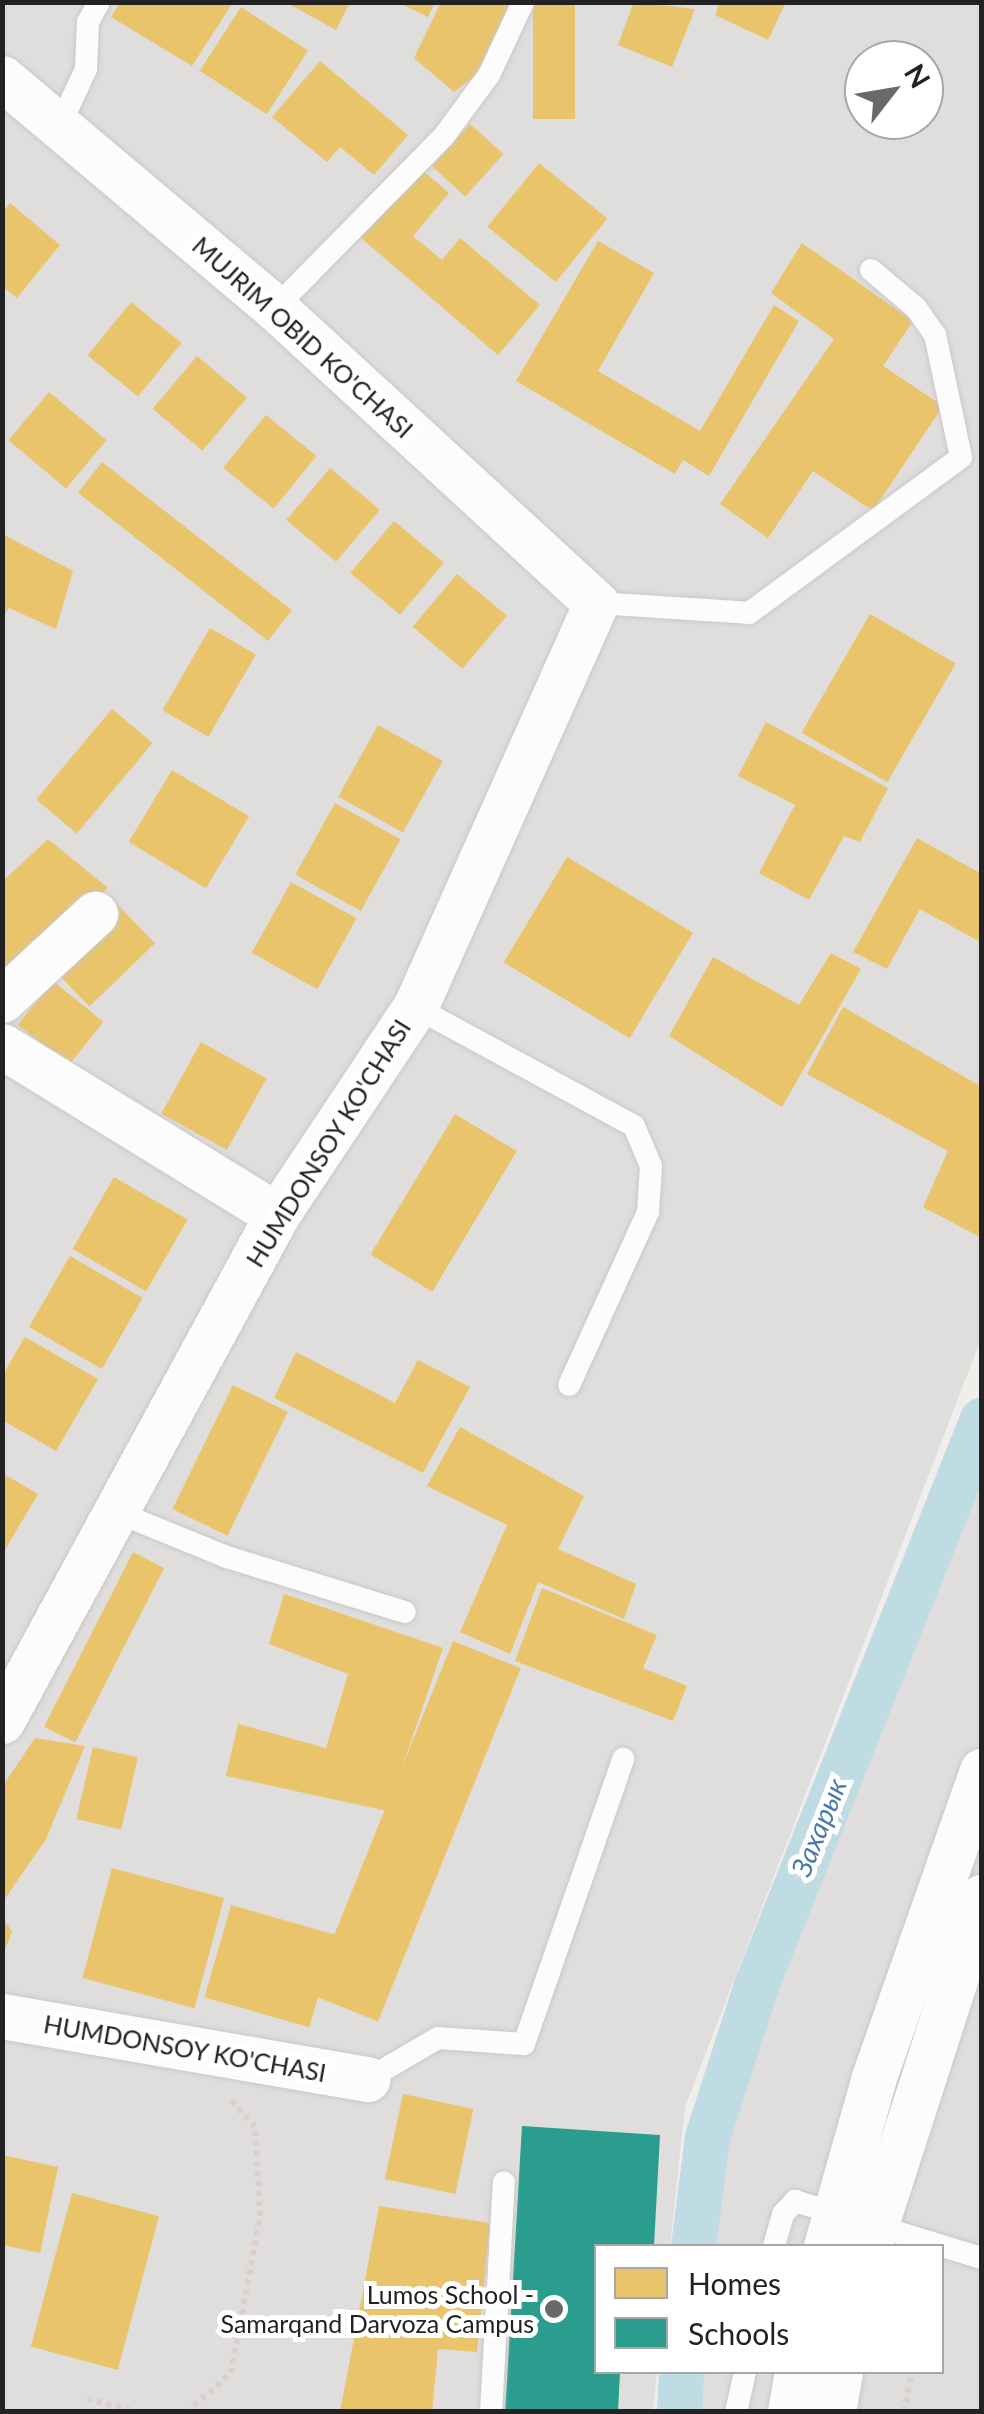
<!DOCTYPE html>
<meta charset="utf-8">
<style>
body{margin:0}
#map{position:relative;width:984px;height:2414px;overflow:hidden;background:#f0eeeb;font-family:Lato,sans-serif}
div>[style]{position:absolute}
.residential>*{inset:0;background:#dfdedc}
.homes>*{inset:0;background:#e9c46a;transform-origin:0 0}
.schools>*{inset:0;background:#2a9d8f}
.canal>*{height:45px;margin:-22.5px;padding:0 22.5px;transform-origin:22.5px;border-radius:22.5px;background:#bfdbe3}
.path>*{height:6px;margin-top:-3px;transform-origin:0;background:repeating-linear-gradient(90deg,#dccecd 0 5px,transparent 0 10px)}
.roads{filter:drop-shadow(0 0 2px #c9c8c7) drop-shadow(0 0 2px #c9c8c7)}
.service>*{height:22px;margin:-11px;padding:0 11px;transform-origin:11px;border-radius:11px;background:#fdfcfc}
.minor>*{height:45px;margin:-22.5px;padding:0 22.5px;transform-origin:22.5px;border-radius:22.5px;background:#fdfcfc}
.dots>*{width:28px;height:28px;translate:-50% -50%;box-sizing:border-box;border:5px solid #fff;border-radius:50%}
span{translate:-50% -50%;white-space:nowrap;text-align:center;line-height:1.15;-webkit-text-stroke:10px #fff;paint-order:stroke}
.street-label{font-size:25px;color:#222}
.poi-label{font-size:25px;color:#222}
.right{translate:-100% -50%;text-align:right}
.water-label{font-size:28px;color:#4a7aab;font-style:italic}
.frame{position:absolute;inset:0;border:5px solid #222;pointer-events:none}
.legend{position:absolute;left:594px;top:2244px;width:350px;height:130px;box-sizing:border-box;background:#fff;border:2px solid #a7a7a7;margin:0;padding:12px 18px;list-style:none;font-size:30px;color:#222}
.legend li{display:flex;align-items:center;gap:20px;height:50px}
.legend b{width:50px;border:2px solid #a7a7a7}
.north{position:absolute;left:844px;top:40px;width:100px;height:100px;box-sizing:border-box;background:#fff;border:2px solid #a7a7a7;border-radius:50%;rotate:59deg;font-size:28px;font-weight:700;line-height:40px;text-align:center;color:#222}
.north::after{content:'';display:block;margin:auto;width:35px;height:45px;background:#6a6968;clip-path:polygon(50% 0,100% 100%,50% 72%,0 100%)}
</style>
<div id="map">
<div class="residential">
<div style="clip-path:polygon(evenodd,2px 3px,981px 3px,981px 1339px,685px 2107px,670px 2246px,596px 2246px,596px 2372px,657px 2372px,653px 2411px,3px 2410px,2px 3px,864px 60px,924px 60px,924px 120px,864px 120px,864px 60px)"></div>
<div style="clip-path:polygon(981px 1419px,981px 2411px,679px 2412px,681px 2372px,942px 2372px,942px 2246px,693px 2246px,707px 2137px,756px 1985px)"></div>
</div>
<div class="homes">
<div style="clip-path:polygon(120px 2px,229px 2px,232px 4px,192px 66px,111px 17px)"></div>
<div style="clip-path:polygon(285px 2px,350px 2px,336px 30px)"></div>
<div style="clip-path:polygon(397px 2px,435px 2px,428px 17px)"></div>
<div style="clip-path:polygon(441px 2px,512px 2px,480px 72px,454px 92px,414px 58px)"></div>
<div style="left:533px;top:2px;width:42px;height:117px"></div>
<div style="clip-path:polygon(634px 2px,695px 9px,672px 67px,618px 45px)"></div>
<div style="clip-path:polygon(720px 2px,786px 2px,768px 40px,715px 15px)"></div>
<div style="left:241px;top:7px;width:80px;height:76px;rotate:33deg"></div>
<div style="clip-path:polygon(320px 61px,408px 135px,374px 175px,340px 147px,327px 162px,272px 117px)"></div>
<div style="left:470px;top:124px;width:45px;height:57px;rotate:42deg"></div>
<div style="left:539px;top:163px;width:88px;height:82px;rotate:39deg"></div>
<div style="clip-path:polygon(420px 168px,449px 193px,413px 236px,442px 260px,460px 238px,540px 305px,498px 355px,361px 238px)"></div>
<div style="clip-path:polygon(10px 203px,60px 245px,17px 298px,2px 286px,2px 213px)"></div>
<div style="clip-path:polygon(598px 241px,654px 273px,598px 371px,700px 431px,774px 305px,799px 321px,709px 476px,683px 460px,675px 474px,516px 381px)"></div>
<div style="clip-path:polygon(802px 243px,913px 321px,883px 366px,943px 406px,873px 511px,813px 471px,768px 538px,720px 504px,834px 339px,771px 293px)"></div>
<div style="left:131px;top:302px;width:65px;height:69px;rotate:39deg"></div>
<div style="left:197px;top:356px;width:65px;height:69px;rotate:40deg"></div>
<div style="left:49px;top:392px;width:75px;height:63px;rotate:40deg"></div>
<div style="left:266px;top:415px;width:65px;height:68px;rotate:39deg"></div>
<div style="left:102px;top:462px;width:241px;height:39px;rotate:38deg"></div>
<div style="left:330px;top:468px;width:65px;height:68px;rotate:40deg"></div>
<div style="left:394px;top:521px;width:65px;height:68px;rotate:40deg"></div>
<div style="clip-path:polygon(2px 534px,73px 571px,56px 629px,9px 608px,2px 618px)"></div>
<div style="left:457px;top:574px;width:65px;height:69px;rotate:40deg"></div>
<div style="left:870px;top:614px;width:99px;height:137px;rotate:30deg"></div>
<div style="left:210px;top:628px;width:53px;height:95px;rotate:30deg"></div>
<div style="left:112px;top:709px;width:53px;height:118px;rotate:40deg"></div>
<div style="clip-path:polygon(766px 722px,888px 788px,860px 842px,844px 836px,809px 900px,759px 873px,795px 805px,738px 776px)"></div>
<div style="left:378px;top:725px;width:74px;height:82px;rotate:29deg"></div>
<div style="left:172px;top:770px;width:90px;height:84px;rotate:31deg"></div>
<div style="left:335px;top:803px;width:75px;height:82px;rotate:29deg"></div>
<div style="clip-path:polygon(917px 838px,982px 874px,982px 943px,920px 909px,887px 969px,853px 952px)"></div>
<div style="clip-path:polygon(48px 839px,108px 888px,2px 986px,2px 882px)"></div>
<div style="left:567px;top:857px;width:147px;height:123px;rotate:31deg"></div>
<div style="left:291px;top:882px;width:75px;height:81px;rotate:29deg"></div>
<div style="left:116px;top:903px;width:56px;height:91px;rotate:46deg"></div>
<div style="clip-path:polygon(831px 953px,861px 969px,782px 1107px,669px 1036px,713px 957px,799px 1005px)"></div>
<div style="left:53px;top:981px;width:65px;height:56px;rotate:39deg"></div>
<div style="clip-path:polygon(843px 1007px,982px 1087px,982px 1238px,923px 1207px,948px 1151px,807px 1074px)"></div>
<div style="left:201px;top:1042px;width:75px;height:82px;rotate:29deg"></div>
<div style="left:455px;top:1114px;width:72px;height:164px;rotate:31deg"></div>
<div style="left:114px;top:1177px;width:85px;height:83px;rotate:30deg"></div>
<div style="left:70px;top:1256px;width:84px;height:82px;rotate:30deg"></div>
<div style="clip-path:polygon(25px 1337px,98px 1379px,56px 1451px,2px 1420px,2px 1376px)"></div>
<div style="clip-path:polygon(296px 1352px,395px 1403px,418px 1360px,470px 1387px,423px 1473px,274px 1398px)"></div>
<div style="left:233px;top:1385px;width:61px;height:138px;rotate:26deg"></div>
<div style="clip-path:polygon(460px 1427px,584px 1496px,558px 1549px,636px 1584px,624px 1619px,538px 1582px,510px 1654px,460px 1632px,507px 1525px,427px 1486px)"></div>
<div style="clip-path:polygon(2px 1473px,38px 1494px,2px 1555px)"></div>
<div style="left:133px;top:1552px;width:35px;height:196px;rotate:27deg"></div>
<div style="clip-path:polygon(542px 1588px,657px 1635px,643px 1668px,687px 1686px,673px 1721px,515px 1661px)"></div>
<div style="clip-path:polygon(284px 1594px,443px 1648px,387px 1811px,226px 1776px,238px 1724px,326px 1748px,348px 1674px,269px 1644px)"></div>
<div style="left:453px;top:1641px;width:73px;height:381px;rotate:22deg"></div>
<div style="clip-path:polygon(35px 1738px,85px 1746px,46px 1839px,2px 1903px,2px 1787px)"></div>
<div style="left:93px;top:1747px;width:46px;height:74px;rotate:13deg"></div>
<div style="left:112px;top:1868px;width:116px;height:114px;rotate:15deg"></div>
<div style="left:231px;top:1905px;width:109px;height:96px;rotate:16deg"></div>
<div style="clip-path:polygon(2px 1916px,12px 1932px,3px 1955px,2px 1955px)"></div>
<div style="left:403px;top:2094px;width:72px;height:87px;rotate:12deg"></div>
<div style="clip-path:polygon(2px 2155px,58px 2167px,40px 2253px,2px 2245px)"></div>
<div style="left:72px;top:2193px;width:90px;height:159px;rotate:15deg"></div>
<div style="clip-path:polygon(379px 2206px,490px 2223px,477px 2352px,438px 2349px,432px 2412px,340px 2412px)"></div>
</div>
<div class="schools">
<div style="clip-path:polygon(522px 2126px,660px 2135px,654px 2246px,596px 2246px,596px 2372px,620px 2372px,618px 2412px,505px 2412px)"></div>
</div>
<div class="canal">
<div style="left:693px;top:2246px;width:110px;rotate:-82.7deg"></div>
<div style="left:707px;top:2137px;width:160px;rotate:-72.1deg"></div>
<div style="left:756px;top:1985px;width:609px;rotate:-68.23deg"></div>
<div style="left:679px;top:2412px;width:40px;rotate:-87.1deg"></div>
</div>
<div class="path">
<div style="left:87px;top:2399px;width:53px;rotate:14.3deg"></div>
<div style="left:186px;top:2412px;width:60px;rotate:-40.9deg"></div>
<div style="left:231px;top:2373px;width:160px;rotate:-79.5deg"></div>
<div style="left:260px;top:2216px;width:89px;rotate:-93.2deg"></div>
<div style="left:255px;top:2127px;width:36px;rotate:-132deg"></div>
<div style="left:904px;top:2412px;width:41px;rotate:-78.7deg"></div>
</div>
<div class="roads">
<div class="service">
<div style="left:60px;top:125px;width:62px;rotate:-65.1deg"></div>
<div style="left:86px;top:69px;width:47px;rotate:-87.6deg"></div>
<div style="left:88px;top:22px;width:23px;rotate:-61deg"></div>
<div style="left:275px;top:308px;width:241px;rotate:-45.5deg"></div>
<div style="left:444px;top:136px;width:76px;rotate:-53.6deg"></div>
<div style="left:489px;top:75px;width:81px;rotate:-65deg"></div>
<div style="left:596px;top:603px;width:153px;rotate:3.7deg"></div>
<div style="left:749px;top:613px;width:263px;rotate:-36.3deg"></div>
<div style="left:961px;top:457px;width:125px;rotate:-102deg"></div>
<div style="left:935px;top:335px;width:33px;rotate:-125deg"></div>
<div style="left:916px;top:308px;width:59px;rotate:-139.8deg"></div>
<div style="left:415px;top:1007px;width:249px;rotate:28.5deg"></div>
<div style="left:634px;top:1126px;width:43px;rotate:67deg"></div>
<div style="left:651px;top:1166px;width:46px;rotate:93.7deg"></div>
<div style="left:648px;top:1212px;width:190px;rotate:114.5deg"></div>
<div style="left:119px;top:1513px;width:117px;rotate:22.2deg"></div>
<div style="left:227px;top:1557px;width:186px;rotate:17.2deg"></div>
<div style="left:368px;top:2079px;width:81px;rotate:-30.4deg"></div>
<div style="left:438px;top:2038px;width:86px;rotate:4deg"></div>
<div style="left:524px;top:2044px;width:302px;rotate:-70.8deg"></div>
<div style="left:774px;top:2246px;width:33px;rotate:-74deg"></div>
<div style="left:783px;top:2214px;width:18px;rotate:-47deg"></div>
<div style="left:795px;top:2201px;width:195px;rotate:17deg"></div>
<div style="left:491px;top:2412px;width:230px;rotate:-86.8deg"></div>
<div style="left:736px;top:2412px;width:41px;rotate:-77.3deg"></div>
</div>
<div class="minor">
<div style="left:2px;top:78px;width:357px;rotate:40.1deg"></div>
<div style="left:275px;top:308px;width:436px;rotate:42.6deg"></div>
<div style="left:596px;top:603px;width:443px;rotate:114.1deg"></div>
<div style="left:415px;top:1007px;width:250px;rotate:123.6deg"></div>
<div style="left:277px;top:1215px;width:576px;rotate:118.52deg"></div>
<div style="left:2px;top:1000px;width:127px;rotate:-42.8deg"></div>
<div style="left:2px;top:1046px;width:323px;rotate:31.6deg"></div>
<div style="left:2px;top:2016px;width:371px;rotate:9.8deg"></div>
<div style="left:826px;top:2246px;width:176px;rotate:-74.1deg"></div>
<div style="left:874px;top:2077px;width:325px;rotate:-70.6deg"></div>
<div style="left:869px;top:2246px;width:367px;rotate:-72.1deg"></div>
<div style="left:790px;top:2412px;width:41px;rotate:-80.1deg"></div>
<div style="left:833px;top:2412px;width:41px;rotate:-80.1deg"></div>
</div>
</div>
<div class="dots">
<div style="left:554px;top:2309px;background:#6a6968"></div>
</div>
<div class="street-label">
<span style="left:303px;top:337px;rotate:42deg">MUJRIM OBID KO'CHASI</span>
<span style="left:328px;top:1143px;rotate:-58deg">HUMDONSOY KO'CHASI</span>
<span style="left:185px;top:2048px;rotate:10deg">HUMDONSOY KO'CHASI</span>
</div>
<div class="poi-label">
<span class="right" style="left:534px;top:2309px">Lumos School -<br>Samarqand Darvoza Campus</span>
</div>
<div class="water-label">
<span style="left:818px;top:1827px;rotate:-68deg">Захарык</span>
</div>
<div class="frame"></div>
<ul class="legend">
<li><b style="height:28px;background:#e9c46a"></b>Homes</li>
<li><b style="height:28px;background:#2a9d8f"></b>Schools</li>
</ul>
<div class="north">N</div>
</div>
